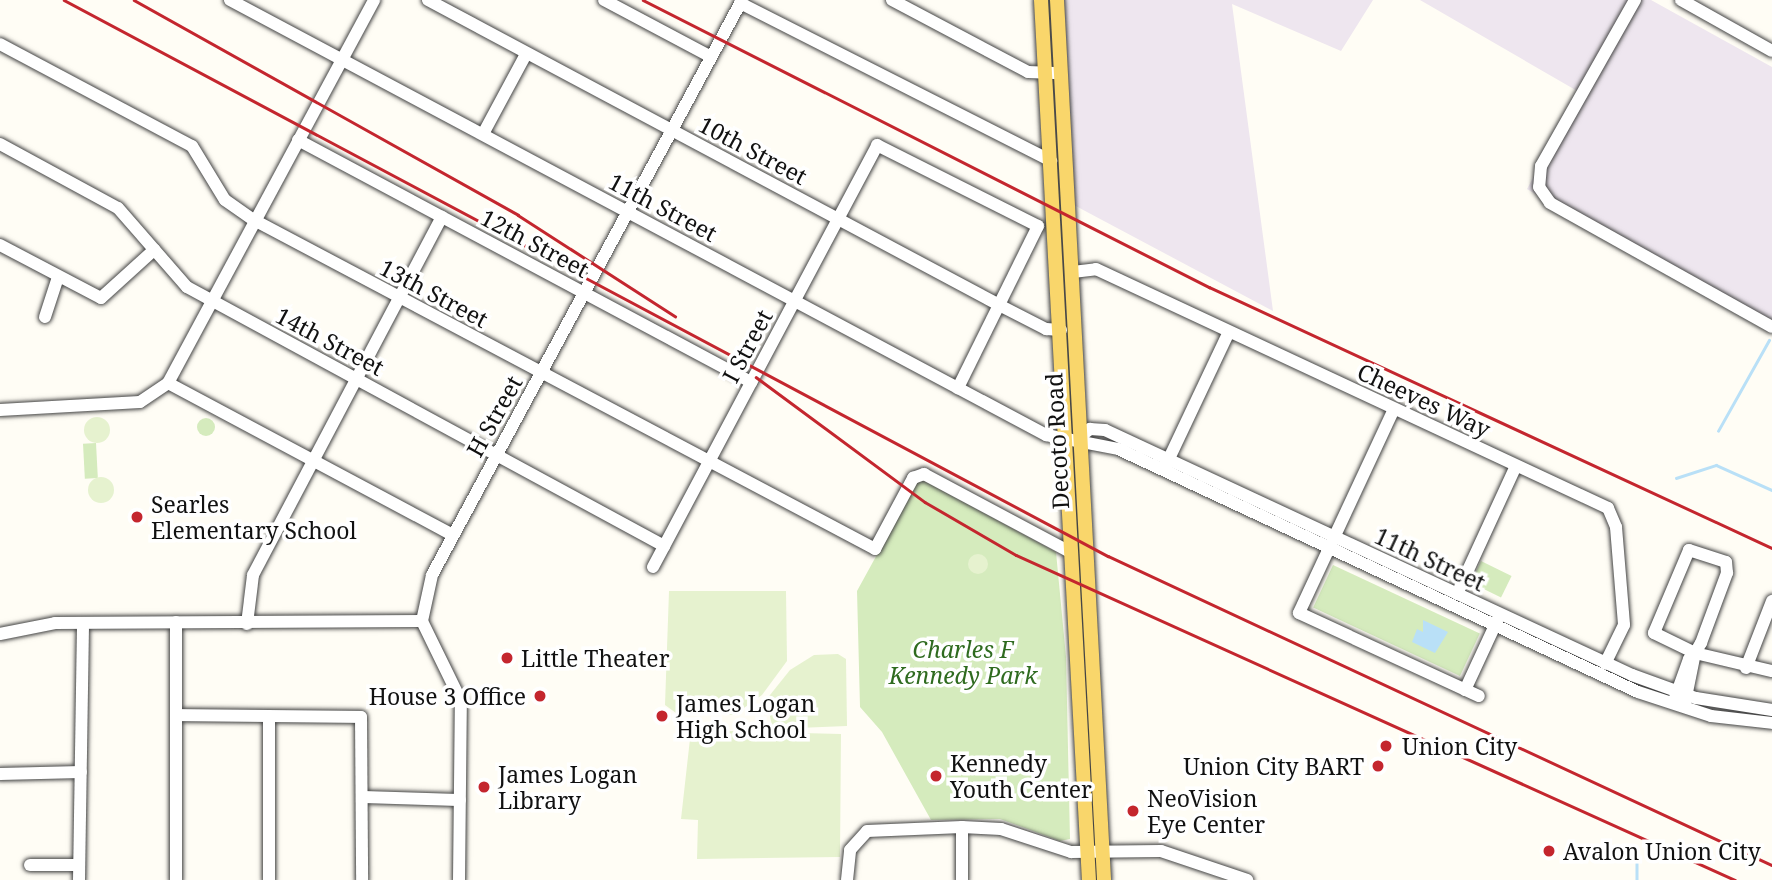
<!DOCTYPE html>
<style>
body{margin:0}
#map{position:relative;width:1772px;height:880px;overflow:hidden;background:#fffdf5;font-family:"Noto Serif",serif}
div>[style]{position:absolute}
.industrial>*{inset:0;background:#eee6ef}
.green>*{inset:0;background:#d5ebbd;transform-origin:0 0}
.round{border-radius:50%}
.pitch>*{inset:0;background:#e6f2cf}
.water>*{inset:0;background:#b9e0f7}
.stream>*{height:2.5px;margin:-1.25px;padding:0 1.25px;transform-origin:1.25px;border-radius:1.25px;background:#b9e0f7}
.roads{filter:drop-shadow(0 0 2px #444) drop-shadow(0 0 2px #444)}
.minor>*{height:12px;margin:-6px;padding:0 6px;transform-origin:6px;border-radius:6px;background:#fff}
.major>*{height:14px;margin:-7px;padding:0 7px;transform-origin:7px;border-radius:7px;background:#f9d66b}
.rail>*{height:2.5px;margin:-1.25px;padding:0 1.25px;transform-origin:1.25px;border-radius:1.25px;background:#c4262e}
.dots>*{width:19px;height:19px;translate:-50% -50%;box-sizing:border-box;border:4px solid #fff;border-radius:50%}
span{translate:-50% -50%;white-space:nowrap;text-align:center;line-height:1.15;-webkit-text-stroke:7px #fff;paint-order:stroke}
.street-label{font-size:23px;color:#111}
.poi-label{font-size:23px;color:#111}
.left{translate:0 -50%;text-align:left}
.right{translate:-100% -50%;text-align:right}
.park-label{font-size:23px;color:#2f6b1f;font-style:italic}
</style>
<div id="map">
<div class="industrial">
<div style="clip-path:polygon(1060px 0,1373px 0,1341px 51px,1232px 4px,1273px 311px,1072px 204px)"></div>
<div style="clip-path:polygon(1420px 0,1651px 0,1772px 67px,1772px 332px,1527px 189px,1579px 92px)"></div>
</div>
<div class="green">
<div class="round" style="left:197px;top:418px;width:18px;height:18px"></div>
<div style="left:96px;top:443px;width:35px;height:13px;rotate:87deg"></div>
<div style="clip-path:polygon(919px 478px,1056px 552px,1066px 657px,1070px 839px,1060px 841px,1000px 819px,931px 820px,882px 732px,860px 707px,857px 591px)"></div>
<div style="left:1481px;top:561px;width:34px;height:24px;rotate:26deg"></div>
<div style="left:1333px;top:565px;width:162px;height:47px;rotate:25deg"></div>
</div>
<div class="pitch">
<div class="round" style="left:84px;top:417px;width:26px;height:26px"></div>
<div class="round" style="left:88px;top:477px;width:26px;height:26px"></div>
<div class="round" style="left:968px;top:554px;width:20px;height:20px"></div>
<div style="clip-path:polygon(669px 591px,786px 591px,787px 661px,762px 695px,734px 715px,676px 713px,665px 705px)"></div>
<div style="clip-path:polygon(838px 654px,846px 659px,847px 726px,773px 729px,766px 700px,790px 670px,814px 655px)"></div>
<div style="clip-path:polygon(691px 730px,841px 734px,840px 857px,697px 859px,698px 820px,681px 819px)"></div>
</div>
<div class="water">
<div style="clip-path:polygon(1423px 620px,1448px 632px,1435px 653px,1412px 642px,1417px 629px,1423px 632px)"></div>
</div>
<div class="stream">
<div style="left:1718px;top:431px;width:104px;rotate:-60.7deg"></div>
<div style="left:1676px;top:478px;width:42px;rotate:-18deg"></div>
<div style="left:1716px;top:465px;width:61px;rotate:24.1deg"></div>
<div style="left:1637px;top:859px;width:21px;rotate:90deg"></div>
</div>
<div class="roads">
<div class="minor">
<div style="left:230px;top:0;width:925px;rotate:28.06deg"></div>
<div style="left:1046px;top:435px;width:73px;rotate:11deg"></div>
<div style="left:1118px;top:449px;width:574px;rotate:25.05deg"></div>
<div style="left:1638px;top:692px;width:77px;rotate:18.2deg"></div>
<div style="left:1711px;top:716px;width:61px;rotate:6.5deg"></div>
<div style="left:428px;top:0;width:650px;rotate:28.1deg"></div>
<div style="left:1001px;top:306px;width:51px;rotate:27.1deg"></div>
<div style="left:1046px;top:329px;width:15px;rotate:4deg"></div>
<div style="left:604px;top:0;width:121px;rotate:28deg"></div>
<div style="left:892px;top:0;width:154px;rotate:27.9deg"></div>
<div style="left:1028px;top:72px;width:33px;rotate:2deg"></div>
<div style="left:1635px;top:0;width:191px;rotate:119.5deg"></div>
<div style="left:1541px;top:166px;width:21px;rotate:95deg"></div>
<div style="left:1539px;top:187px;width:19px;rotate:55deg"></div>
<div style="left:1550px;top:203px;width:254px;rotate:29.2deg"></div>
<div style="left:1681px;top:0;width:104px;rotate:29.3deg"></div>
<div style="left:740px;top:3px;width:349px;rotate:26.9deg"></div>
<div style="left:0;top:44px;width:217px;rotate:28deg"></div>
<div style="left:192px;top:146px;width:63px;rotate:58.6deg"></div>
<div style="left:225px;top:200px;width:35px;rotate:35deg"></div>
<div style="left:254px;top:220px;width:703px;rotate:27.91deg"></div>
<div style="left:875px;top:549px;width:81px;rotate:-61.8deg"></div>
<div style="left:913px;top:478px;width:12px;rotate:-20deg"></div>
<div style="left:924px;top:474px;width:166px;rotate:28.1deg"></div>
<div style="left:483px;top:134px;width:91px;rotate:-61.7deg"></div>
<div style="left:298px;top:140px;width:514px;rotate:28.11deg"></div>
<div style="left:0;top:144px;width:134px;rotate:28.5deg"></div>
<div style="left:118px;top:208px;width:105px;rotate:48.9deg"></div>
<div style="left:187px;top:287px;width:543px;rotate:28.5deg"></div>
<div style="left:0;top:245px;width:114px;rotate:27.7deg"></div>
<div style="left:101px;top:298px;width:72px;rotate:-42.2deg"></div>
<div style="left:1073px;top:272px;width:23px;rotate:-7deg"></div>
<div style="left:1096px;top:269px;width:565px;rotate:25.02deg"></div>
<div style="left:1608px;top:508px;width:21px;rotate:67deg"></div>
<div style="left:1616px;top:527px;width:98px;rotate:85.3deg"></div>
<div style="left:1624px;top:625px;width:43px;rotate:116deg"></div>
<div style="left:45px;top:317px;width:42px;rotate:-72deg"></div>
<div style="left:168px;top:383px;width:323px;rotate:28.1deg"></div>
<div style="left:1394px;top:409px;width:225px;rotate:115deg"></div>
<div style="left:1299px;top:613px;width:198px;rotate:24.8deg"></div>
<div style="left:0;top:410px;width:140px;rotate:-3.3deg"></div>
<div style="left:140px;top:402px;width:34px;rotate:-34deg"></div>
<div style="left:168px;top:383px;width:435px;rotate:-61.7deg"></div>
<div style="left:1080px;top:437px;width:13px;rotate:-39deg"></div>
<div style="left:1090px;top:429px;width:15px;rotate:4deg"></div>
<div style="left:1105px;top:430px;width:581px;rotate:24.93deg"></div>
<div style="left:1632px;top:675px;width:68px;rotate:19.8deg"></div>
<div style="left:1696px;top:698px;width:77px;rotate:9deg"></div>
<div style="left:1166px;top:465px;width:147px;rotate:-64.7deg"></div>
<div style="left:653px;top:567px;width:478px;rotate:-62deg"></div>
<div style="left:877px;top:145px;width:180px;rotate:26.7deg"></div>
<div style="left:1038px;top:226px;width:181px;rotate:116.3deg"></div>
<div style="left:1457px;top:594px;width:141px;rotate:-65.3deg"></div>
<div style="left:176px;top:622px;width:258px;rotate:90deg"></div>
<div style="left:247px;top:624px;width:49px;rotate:-83deg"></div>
<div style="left:253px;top:575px;width:405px;rotate:-62.2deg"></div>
<div style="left:0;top:634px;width:56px;rotate:-11.3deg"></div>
<div style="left:55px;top:623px;width:367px;rotate:-0.3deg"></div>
<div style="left:1746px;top:668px;width:72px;rotate:-68.8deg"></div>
<div style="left:1465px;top:690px;width:76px;rotate:-65.1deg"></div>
<div style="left:1675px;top:698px;width:41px;rotate:-70.3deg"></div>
<div style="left:1689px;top:659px;width:8px;rotate:-45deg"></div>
<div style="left:1695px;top:653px;width:12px;rotate:-59deg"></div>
<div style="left:1701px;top:643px;width:75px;rotate:-69.6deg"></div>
<div style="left:1727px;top:573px;width:11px;rotate:-95deg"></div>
<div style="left:1726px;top:562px;width:39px;rotate:-162deg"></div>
<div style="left:1689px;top:550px;width:90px;rotate:112.9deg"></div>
<div style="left:1654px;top:633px;width:46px;rotate:26deg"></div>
<div style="left:1695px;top:653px;width:79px;rotate:13.2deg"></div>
<div style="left:1685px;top:702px;width:50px;rotate:-78.5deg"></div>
<div style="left:176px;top:715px;width:185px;rotate:0.6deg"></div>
<div style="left:361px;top:717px;width:163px;rotate:89.6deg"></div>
<div style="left:269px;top:716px;width:164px;rotate:90deg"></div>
<div style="left:0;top:774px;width:81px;rotate:-1.4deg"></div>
<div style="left:362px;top:797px;width:98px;rotate:1.8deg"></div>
<div style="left:962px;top:827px;width:53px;rotate:90deg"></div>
<div style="left:30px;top:865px;width:49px"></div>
<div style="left:79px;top:880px;width:257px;rotate:-89.1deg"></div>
<div style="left:459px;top:880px;width:179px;rotate:-89.4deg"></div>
<div style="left:461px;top:701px;width:89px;rotate:-116deg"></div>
<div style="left:422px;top:621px;width:47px;rotate:-77.7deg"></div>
<div style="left:432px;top:575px;width:653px;rotate:-61.67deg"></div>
<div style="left:847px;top:880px;width:30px;rotate:-84deg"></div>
<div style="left:850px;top:850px;width:25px;rotate:-48deg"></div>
<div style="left:867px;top:831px;width:95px;rotate:-2.4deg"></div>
<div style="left:962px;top:827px;width:39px;rotate:3deg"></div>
<div style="left:1001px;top:829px;width:74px;rotate:18.2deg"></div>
<div style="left:1071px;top:852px;width:90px;rotate:-0.6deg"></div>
<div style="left:1161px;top:851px;width:91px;rotate:18.6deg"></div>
</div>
<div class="major">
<div style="left:1041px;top:0;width:881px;rotate:86.88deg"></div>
<div style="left:1057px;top:0;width:881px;rotate:86.94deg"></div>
</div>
</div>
<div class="rail">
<div style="left:64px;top:0;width:1183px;rotate:28.04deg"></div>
<div style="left:1108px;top:556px;width:732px;rotate:24.96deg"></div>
<div style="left:134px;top:0;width:440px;rotate:29.2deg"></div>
<div style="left:518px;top:215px;width:187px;rotate:32.8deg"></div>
<div style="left:643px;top:0;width:635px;rotate:26.89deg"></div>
<div style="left:1209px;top:287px;width:621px;rotate:24.87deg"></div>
<div style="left:756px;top:377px;width:210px;rotate:36.5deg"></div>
<div style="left:925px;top:502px;width:105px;rotate:30.2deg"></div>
<div style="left:1016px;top:555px;width:789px;rotate:24.32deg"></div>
</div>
<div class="dots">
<div style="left:137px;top:517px;background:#c4262e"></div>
<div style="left:507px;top:658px;background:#c4262e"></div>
<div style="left:540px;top:696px;background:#c4262e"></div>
<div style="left:662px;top:716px;background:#c4262e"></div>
<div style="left:1386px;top:746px;background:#c4262e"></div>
<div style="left:1378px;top:766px;background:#c4262e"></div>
<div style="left:936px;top:776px;background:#c4262e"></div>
<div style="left:484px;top:787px;background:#c4262e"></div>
<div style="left:1133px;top:811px;background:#c4262e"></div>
<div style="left:1549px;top:851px;background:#c4262e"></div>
</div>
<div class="street-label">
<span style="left:753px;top:150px;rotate:28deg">10th Street</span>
<span style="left:663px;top:207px;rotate:28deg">11th Street</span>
<span style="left:535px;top:243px;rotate:28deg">12th Street</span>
<span style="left:434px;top:293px;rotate:28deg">13th Street</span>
<span style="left:330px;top:341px;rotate:28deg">14th Street</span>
<span style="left:747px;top:346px;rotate:-62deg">I Street</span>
<span style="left:1424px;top:400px;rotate:25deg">Cheeves Way</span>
<span style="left:494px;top:416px;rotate:-61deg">H Street</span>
<span style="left:1057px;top:441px;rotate:-93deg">Decoto Road</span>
<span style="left:1430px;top:559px;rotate:25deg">11th Street</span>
</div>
<div class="poi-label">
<span class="left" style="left:151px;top:517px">Searles<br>Elementary School</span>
<span class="left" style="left:521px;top:658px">Little Theater</span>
<span class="right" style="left:526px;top:696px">House 3 Office</span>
<span class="left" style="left:676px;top:716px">James Logan<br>High School</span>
<span class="left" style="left:1402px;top:746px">Union City</span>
<span class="left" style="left:950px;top:776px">Kennedy<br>Youth Center</span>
<span class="right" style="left:1364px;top:766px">Union City BART</span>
<span class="left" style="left:498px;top:787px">James Logan<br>Library</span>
<span class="left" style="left:1147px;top:811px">NeoVision<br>Eye Center</span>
<span class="left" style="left:1563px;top:851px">Avalon Union City</span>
</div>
<div class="park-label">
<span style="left:963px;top:662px">Charles F<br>Kennedy Park</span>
</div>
</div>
